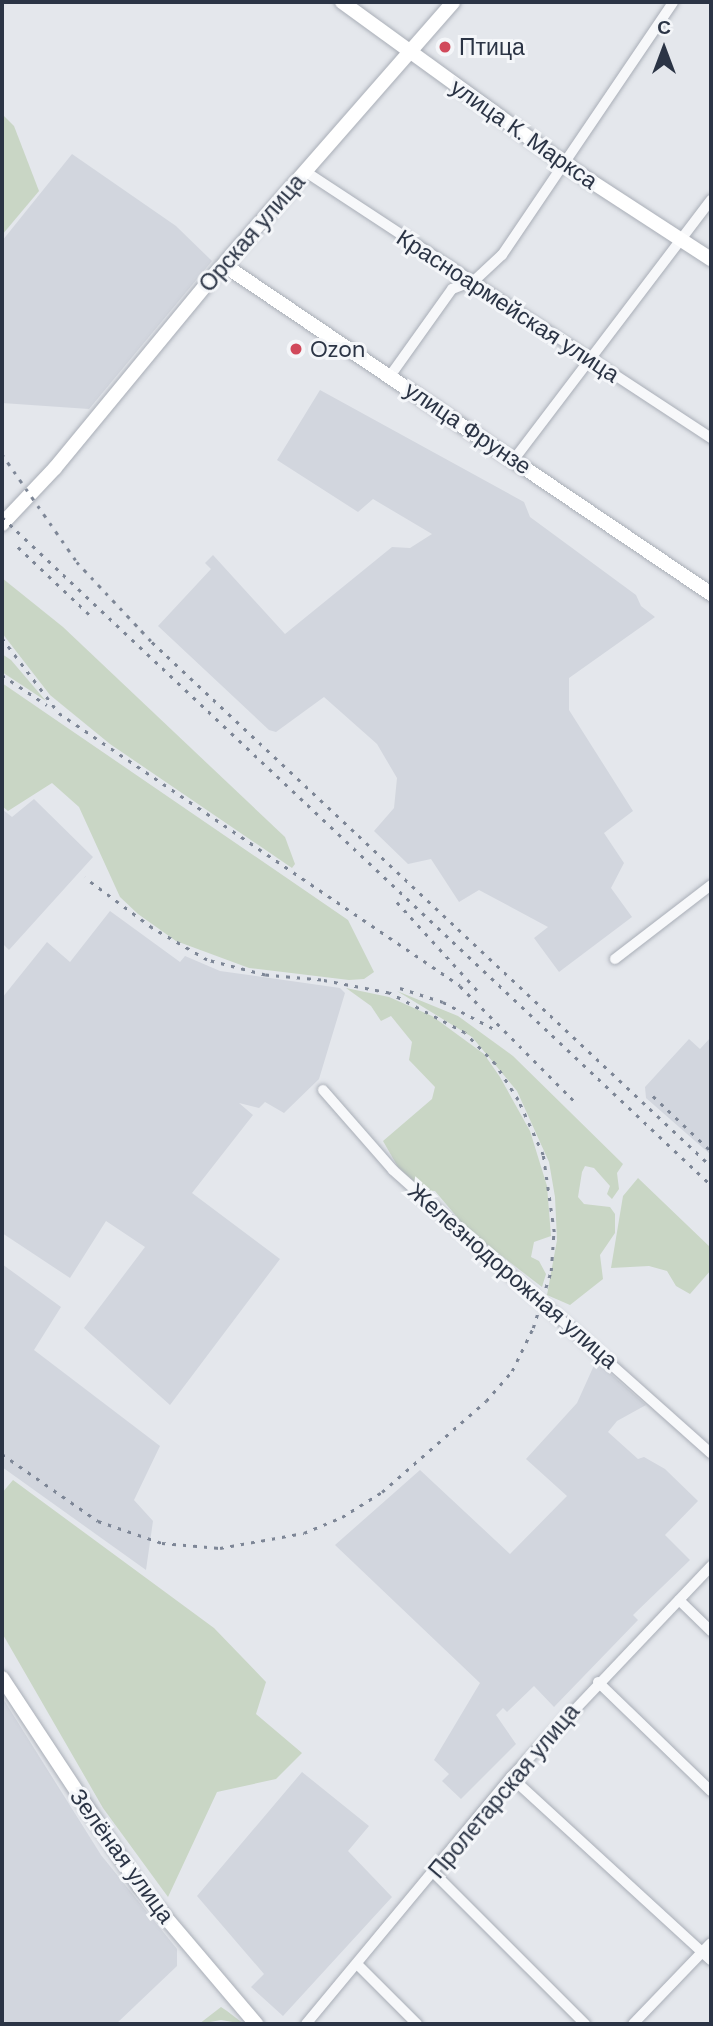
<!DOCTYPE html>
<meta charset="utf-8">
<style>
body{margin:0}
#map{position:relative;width:713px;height:2026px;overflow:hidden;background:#e4e7ec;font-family:"DM Sans",sans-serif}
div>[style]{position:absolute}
.built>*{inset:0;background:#d2d6de}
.green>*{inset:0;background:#c9d6c5}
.roads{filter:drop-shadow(0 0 2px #a9aeb7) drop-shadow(0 0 2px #a9aeb7)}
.street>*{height:10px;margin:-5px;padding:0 5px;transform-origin:5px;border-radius:5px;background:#f7f8fa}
.secondary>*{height:14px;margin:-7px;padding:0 7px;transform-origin:7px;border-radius:7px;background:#fff}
.rail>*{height:2.5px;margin-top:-1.25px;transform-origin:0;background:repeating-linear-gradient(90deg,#7d8696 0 3.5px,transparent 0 10.5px)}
.dots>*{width:19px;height:19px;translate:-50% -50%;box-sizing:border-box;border:4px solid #f4f6f9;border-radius:50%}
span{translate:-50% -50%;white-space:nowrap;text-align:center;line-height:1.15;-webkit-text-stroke:6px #f4f6f9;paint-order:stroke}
.poi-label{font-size:23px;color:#2b3445}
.left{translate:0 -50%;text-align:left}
.street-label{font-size:23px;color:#2b3445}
.frame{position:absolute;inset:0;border:4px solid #2b3445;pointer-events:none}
.north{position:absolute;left:629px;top:14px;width:70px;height:70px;-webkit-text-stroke:5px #f4f6f9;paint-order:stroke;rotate:0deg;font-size:19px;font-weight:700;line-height:28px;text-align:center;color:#2b3445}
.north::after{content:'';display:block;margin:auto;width:24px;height:32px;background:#2b3445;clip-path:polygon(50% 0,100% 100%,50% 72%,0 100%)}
</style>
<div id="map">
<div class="built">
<div style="clip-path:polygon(72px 154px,176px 226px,212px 261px,89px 409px,2px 403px,2px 241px)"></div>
<div style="clip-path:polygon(320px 390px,524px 502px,530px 517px,636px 595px,641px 606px,655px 617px,569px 678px,569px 710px,633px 811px,604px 833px,624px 863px,611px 888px,632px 917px,559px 972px,534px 938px,548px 927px,479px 890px,459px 902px,431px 859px,408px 864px,374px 831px,394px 808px,397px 778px,377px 744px,324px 697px,276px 732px,269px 730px,158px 626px,211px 569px,205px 563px,213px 555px,285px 634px,392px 547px,410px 548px,432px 534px,373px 499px,358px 512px,277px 460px)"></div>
<div style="clip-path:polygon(34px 799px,93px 857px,9px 950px,2px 943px,2px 809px,12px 817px)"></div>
<div style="clip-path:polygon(110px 911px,180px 962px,185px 956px,220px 971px,340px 988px,345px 993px,319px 1079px,284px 1113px,265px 1102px,259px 1108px,239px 1103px,253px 1115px,192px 1193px,280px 1259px,170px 1405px,84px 1328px,145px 1247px,106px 1221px,70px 1278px,2px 1233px,2px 998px,47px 942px,70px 962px)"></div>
<div style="clip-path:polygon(711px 1037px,711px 1155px,646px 1098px,645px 1087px,689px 1039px,700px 1049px)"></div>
<div style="clip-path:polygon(2px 1264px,61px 1307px,34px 1350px,160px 1446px,134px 1500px,153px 1521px,146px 1570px,2px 1467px)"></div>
<div style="clip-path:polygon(596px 1361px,646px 1405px,617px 1421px,608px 1432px,638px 1459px,644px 1457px,665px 1469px,698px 1501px,665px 1535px,690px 1560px,633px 1615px,638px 1620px,554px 1707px,534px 1686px,507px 1712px,503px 1708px,496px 1715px,516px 1744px,461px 1799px,442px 1781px,449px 1774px,434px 1760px,480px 1683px,335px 1545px,420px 1470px,510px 1554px,567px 1496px,526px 1459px,577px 1403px)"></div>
<div style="clip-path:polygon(2px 1697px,101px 1855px,177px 1949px,177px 1966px,116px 2024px,2px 2024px)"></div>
<div style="clip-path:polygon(302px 1772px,369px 1826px,348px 1851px,392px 1897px,283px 2016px,251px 1987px,264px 1974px,197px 1896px)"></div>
</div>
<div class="green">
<div style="clip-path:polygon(2px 114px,14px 126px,39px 191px,2px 235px)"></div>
<div style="clip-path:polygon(2px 578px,63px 627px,285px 837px,295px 864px,292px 868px,110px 744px,50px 695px,2px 633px)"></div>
<div style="clip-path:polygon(2px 654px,11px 660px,46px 701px,2px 672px)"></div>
<div style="clip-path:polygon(2px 683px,348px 920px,374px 972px,364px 979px,349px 980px,249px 968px,176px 941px,138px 914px,120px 897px,79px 807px,52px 783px,8px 811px,2px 806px)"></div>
<div style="clip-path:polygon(346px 988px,389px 997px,432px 1016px,484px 1054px,500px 1077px,530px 1131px,547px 1186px,551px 1236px,534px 1242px,531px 1257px,539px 1261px,546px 1274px,542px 1287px,468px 1230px,435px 1191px,423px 1190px,398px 1167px,383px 1141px,432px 1099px,435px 1087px,409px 1060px,412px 1042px,391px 1016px,381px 1021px,371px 1006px)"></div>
<div style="clip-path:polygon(397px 991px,458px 1016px,513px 1056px,623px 1164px,617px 1173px,619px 1189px,612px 1199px,607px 1194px,610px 1186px,594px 1168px,585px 1166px,582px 1172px,578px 1197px,584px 1204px,610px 1207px,615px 1214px,615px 1233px,600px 1255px,603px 1279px,570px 1305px,547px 1295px,557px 1240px,555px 1197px,549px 1162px,517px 1091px,472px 1037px)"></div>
<div style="clip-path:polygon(638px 1178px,711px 1248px,711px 1270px,690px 1294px,676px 1286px,667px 1271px,649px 1266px,611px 1268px,623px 1196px)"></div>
<div style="clip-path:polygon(13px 1480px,214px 1628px,266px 1682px,256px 1714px,302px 1753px,276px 1779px,217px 1792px,168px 1897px,103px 1808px,2px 1633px,2px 1493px)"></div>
<div style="clip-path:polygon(221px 2007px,227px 2011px,244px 2024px,221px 2020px,199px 2024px)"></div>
</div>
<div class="roads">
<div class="street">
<div style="left:306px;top:172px;width:485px;rotate:33.3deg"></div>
<div style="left:390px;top:376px;width:107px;rotate:-54.5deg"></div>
<div style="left:452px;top:289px;width:25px;rotate:-21deg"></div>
<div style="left:475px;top:280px;width:37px;rotate:-43deg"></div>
<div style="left:502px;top:255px;width:305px;rotate:-55.9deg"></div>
<div style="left:515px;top:458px;width:324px;rotate:-52.8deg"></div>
<div style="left:615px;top:959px;width:121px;rotate:-37.6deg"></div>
<div style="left:323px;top:1090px;width:106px;rotate:48.8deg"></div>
<div style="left:393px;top:1170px;width:426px;rotate:41.7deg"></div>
<div style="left:679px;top:1600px;width:45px;rotate:44.1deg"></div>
<div style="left:598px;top:1682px;width:157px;rotate:44deg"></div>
<div style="left:511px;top:1777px;width:271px;rotate:42.5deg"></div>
<div style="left:434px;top:1873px;width:214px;rotate:45deg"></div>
<div style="left:357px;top:1964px;width:85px;rotate:45deg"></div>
<div style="left:306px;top:2024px;width:321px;rotate:-50.3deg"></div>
<div style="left:511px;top:1777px;width:291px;rotate:-46.5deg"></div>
<div style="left:633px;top:2024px;width:112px;rotate:-46.1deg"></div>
</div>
<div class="secondary">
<div style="left:342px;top:2px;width:277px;rotate:36deg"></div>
<div style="left:566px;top:165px;width:173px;rotate:33deg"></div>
<div style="left:224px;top:265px;width:588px;rotate:34.04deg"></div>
<div style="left:2px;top:524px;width:77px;rotate:-46.6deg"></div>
<div style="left:55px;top:468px;width:244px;rotate:-50.5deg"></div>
<div style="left:210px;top:280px;width:369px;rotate:-48.8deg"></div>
<div style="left:2px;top:1678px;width:250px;rotate:56.6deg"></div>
<div style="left:140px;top:1887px;width:180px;rotate:49.7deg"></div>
</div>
</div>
<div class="rail">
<div style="left:2px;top:454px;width:131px;rotate:55.2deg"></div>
<div style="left:77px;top:562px;width:110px;rotate:46.8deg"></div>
<div style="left:152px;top:642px;width:766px;rotate:43.15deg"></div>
<div style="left:2px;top:517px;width:974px;rotate:43.29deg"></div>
<div style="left:18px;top:547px;width:102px;rotate:43.4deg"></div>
<div style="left:2px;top:638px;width:94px;rotate:52.8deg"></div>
<div style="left:59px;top:713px;width:485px;rotate:34.2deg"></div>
<div style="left:460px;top:986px;width:165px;rotate:45.2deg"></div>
<div style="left:2px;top:675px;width:54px;rotate:33.7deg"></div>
<div style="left:397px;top:902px;width:119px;rotate:47.7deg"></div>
<div style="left:400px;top:988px;width:45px;rotate:18deg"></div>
<div style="left:443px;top:1002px;width:60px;rotate:27.8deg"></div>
<div style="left:653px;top:1096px;width:80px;rotate:43.5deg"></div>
<div style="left:2px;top:1454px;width:117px;rotate:34.9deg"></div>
<div style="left:98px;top:1521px;width:68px;rotate:19deg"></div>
<div style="left:162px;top:1543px;width:58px;rotate:4.9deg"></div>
<div style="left:220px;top:1548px;width:85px;rotate:-10.1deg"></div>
<div style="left:304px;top:1533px;width:41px;rotate:-22.8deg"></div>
<div style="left:342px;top:1517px;width:47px;rotate:-32deg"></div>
<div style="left:382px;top:1492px;width:138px;rotate:-41.2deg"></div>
<div style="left:486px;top:1401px;width:40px;rotate:-49deg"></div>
<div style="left:512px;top:1371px;width:48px;rotate:-64deg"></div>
<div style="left:533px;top:1328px;width:60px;rotate:-72.5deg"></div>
<div style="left:551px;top:1271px;width:39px;rotate:-86deg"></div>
<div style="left:554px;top:1232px;width:78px;rotate:-98.1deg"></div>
<div style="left:543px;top:1155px;width:60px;rotate:-114.4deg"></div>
<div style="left:518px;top:1100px;width:43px;rotate:-122.6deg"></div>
<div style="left:495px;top:1064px;width:43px;rotate:-134.1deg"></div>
<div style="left:465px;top:1033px;width:86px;rotate:-152.2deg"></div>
<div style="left:389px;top:993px;width:69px;rotate:-169.2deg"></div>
<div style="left:321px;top:980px;width:56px;rotate:-174.9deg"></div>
<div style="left:265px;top:975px;width:60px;rotate:-165.5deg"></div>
<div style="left:207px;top:960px;width:64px;rotate:-149.8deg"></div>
<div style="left:152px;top:928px;width:84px;rotate:-143.3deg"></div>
</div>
<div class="dots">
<div style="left:445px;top:47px;background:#d1495b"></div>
<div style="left:296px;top:349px;background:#d1495b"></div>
</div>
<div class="poi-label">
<span class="left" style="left:459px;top:47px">Птица</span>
<span class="left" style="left:310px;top:349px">Ozon</span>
</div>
<div class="street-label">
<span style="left:524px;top:134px;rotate:35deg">улица К. Маркса</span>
<span style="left:252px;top:233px;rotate:-49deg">Орская улица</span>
<span style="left:508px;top:306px;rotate:33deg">Красноармейская улица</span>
<span style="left:468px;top:428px;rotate:34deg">улица Фрунзе</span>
<span style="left:513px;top:1276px;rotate:41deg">Железнодорожная улица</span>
<span style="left:504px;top:1791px;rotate:-50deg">Пролетарская улица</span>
<span style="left:122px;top:1856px;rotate:54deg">Зелёная улица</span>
</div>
<div class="frame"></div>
<div class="north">С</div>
</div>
